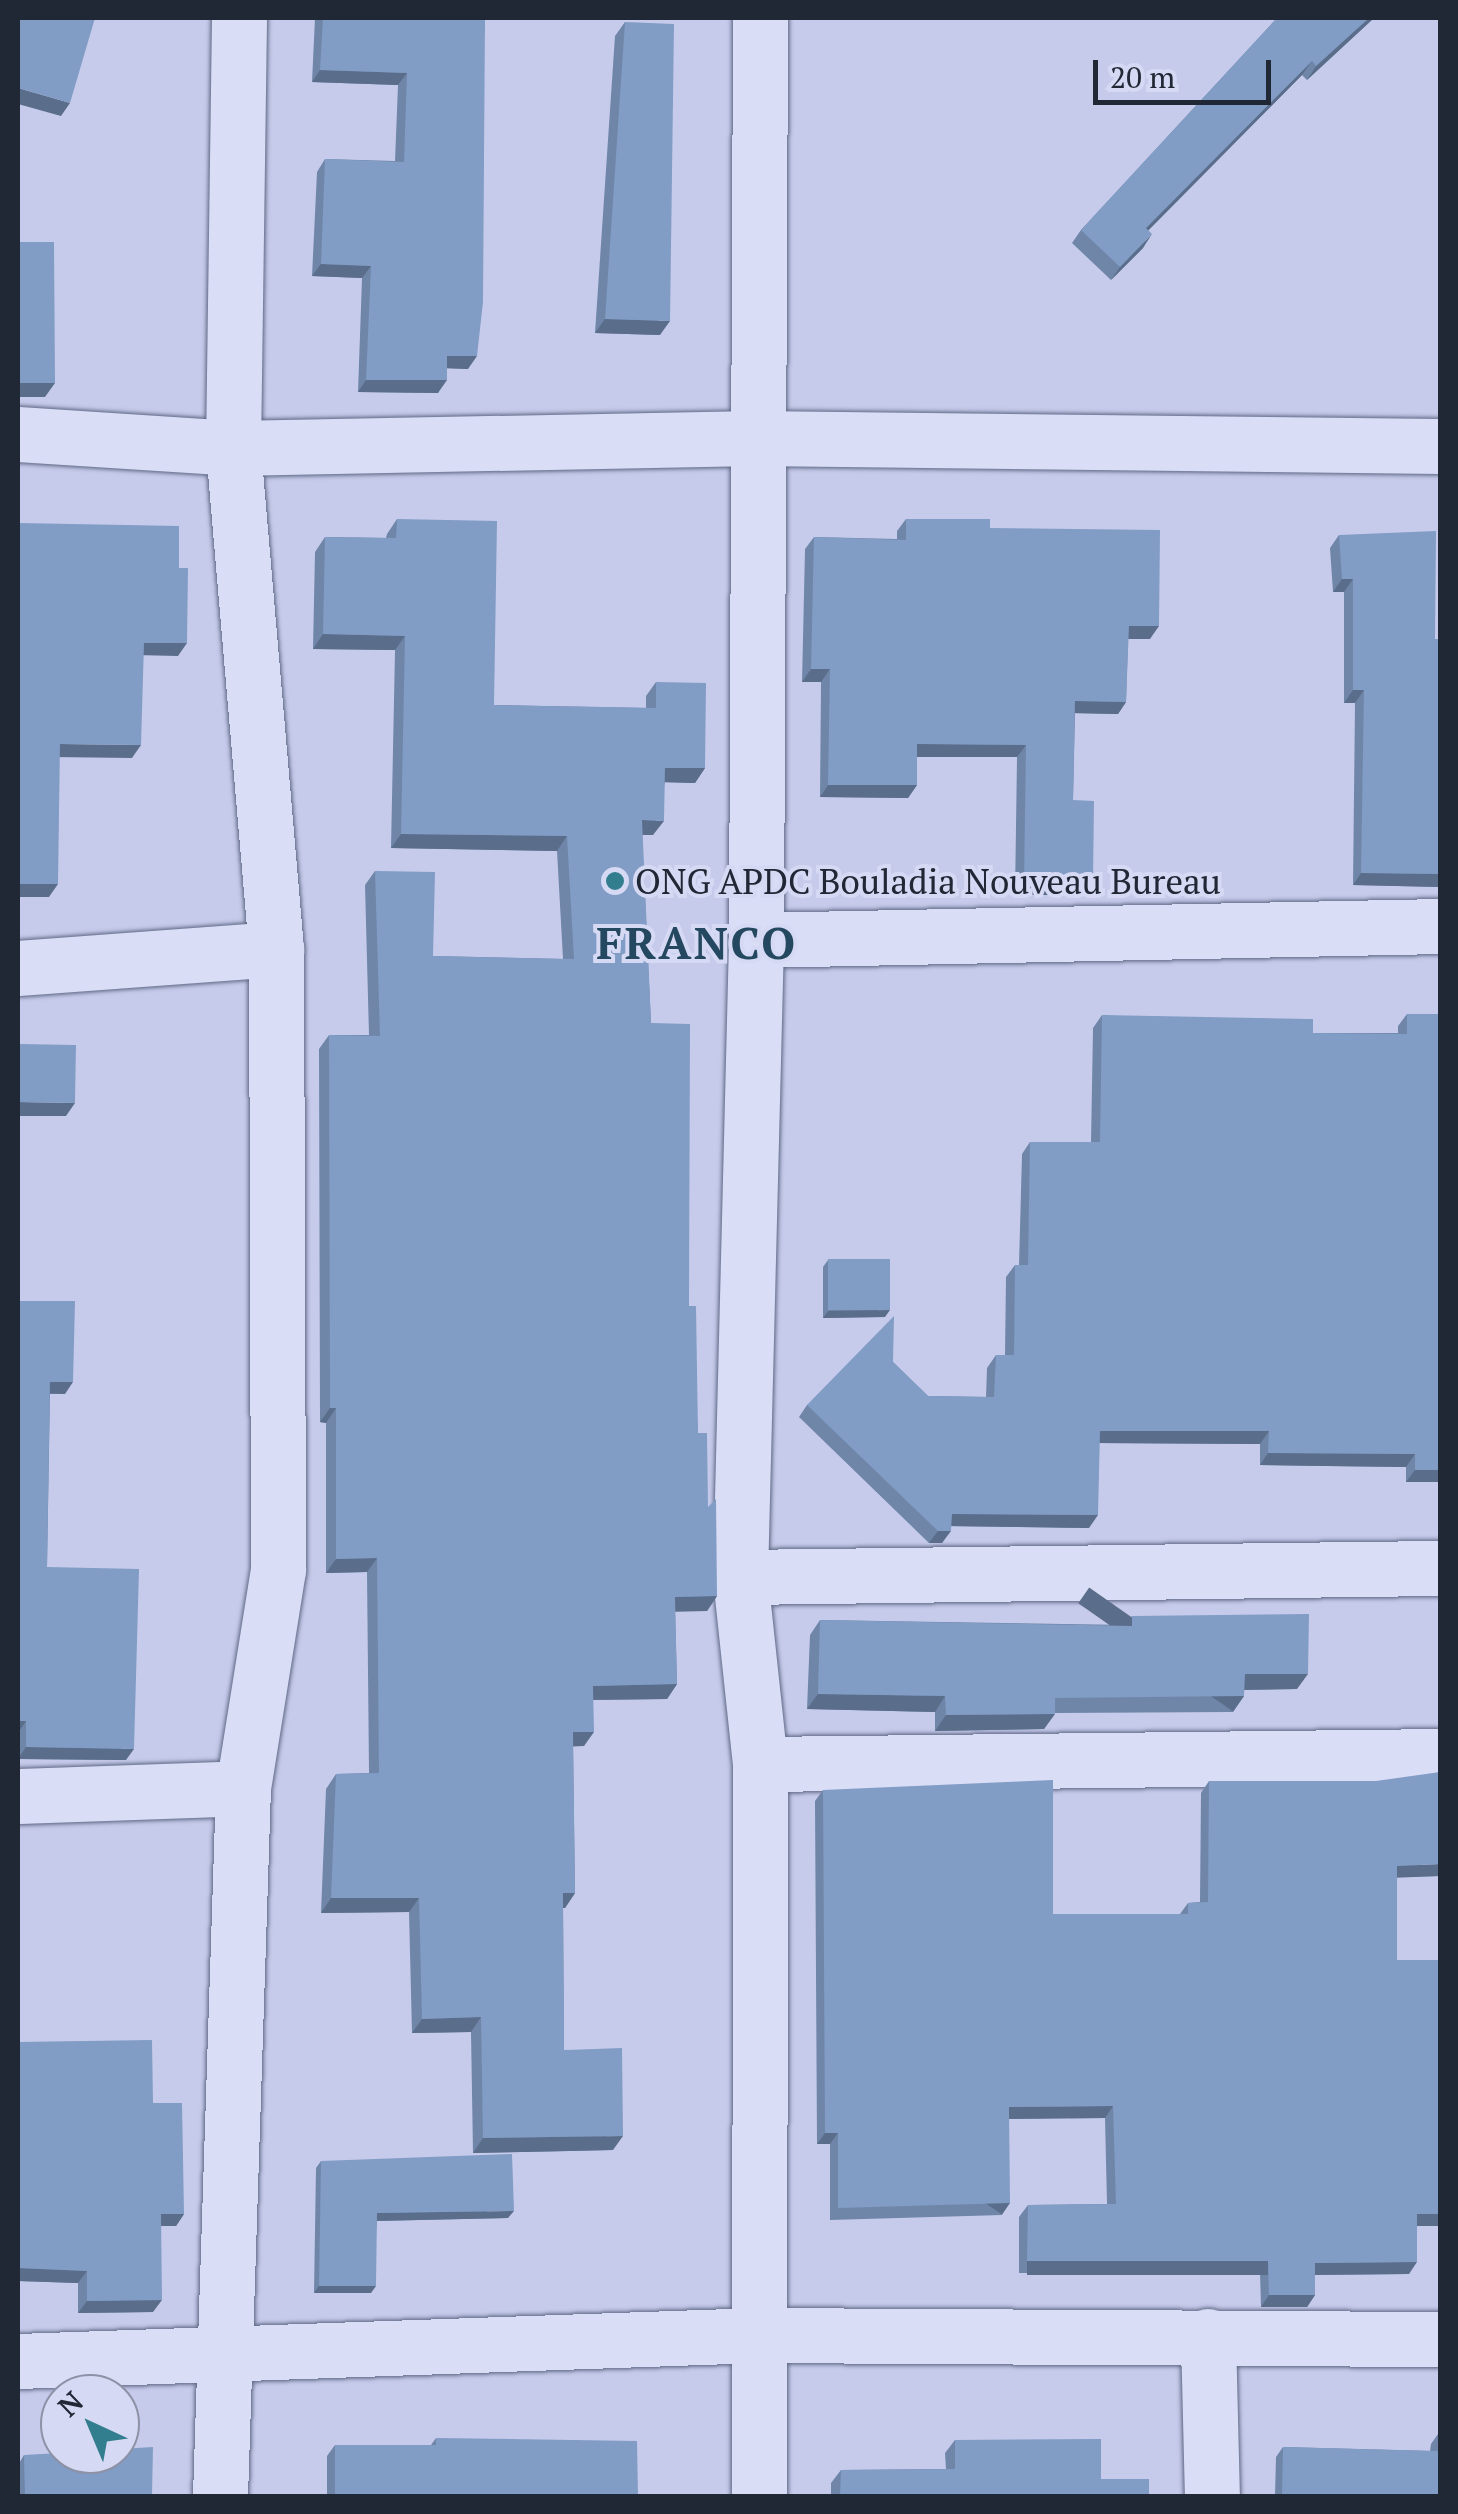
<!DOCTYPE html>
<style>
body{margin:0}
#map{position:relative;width:1458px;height:2514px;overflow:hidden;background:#c7cbeb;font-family:"PT Serif",serif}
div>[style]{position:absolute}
.roads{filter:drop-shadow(0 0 2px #5e6985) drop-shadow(0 0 2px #5e6985)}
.minor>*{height:55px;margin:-27.5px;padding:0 27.5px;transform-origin:27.5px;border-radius:27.5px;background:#daddf6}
.wall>*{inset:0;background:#6f86a9}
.shaded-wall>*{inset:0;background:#5a6d8a;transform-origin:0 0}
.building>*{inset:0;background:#819cc5;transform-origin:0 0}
.dots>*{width:28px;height:28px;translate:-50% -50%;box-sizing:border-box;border:5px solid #d6d9f3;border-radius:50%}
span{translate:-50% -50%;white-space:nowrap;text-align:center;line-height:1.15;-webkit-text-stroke:8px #d6d9f3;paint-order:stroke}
.poi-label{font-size:35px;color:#202836}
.left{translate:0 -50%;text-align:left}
.district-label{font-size:45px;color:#24485f;font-weight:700;letter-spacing:2.5px}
.frame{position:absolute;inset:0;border:20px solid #202836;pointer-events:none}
.north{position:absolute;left:40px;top:2374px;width:100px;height:100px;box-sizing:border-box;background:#d6d9f3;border:2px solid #8d92a7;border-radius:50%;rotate:316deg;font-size:28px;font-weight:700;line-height:40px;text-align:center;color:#202836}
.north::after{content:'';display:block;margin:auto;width:35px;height:45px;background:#337e8e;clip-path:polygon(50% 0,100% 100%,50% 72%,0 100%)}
.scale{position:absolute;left:1093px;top:60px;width:178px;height:45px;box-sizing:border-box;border:5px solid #202836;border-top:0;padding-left:12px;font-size:30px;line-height:35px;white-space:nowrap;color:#202836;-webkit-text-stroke:8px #d6d9f3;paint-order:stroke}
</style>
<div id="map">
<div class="roads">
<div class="minor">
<div style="left:18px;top:434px;width:215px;rotate:3.7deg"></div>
<div style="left:233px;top:448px;width:522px;rotate:-1.1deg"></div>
<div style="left:755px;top:438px;width:685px;rotate:0.67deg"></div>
<div style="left:756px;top:940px;width:684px;rotate:-1.17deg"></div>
<div style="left:18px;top:968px;width:259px;rotate:-4.2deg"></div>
<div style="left:740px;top:1577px;width:700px;rotate:-0.74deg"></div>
<div style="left:760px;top:1764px;width:680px;rotate:-0.67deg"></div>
<div style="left:18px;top:1796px;width:225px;rotate:-2deg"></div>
<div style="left:1208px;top:2336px;width:160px;rotate:88.6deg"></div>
<div style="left:18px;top:2361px;width:740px;rotate:-2.01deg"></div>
<div style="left:758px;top:2335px;width:682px;rotate:0.34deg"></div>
<div style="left:220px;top:2496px;width:708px;rotate:-88.14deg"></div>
<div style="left:243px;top:1788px;width:221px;rotate:-80.9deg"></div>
<div style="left:278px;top:1570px;width:621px;rotate:-90.18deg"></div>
<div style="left:276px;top:949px;width:503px;rotate:-94.91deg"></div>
<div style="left:233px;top:448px;width:430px;rotate:-89.2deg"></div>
<div style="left:759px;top:2496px;width:732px;rotate:-89.92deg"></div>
<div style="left:760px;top:1764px;width:188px;rotate:-96.1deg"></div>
<div style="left:740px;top:1577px;width:637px;rotate:-88.56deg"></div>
<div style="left:756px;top:940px;width:922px;rotate:-89.75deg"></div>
</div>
</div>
<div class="wall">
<div style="clip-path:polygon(315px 18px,485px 18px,468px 369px,447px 368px,438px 393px,358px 392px,362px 278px,312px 276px,317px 172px,325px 159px,395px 161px,398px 85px,312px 82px)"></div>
<div style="clip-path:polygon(1277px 18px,1374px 18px,1307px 80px,1302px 75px,1148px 230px,1143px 248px,1111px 280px,1072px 243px,1081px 230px)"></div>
<div style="clip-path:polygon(625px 22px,660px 335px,595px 333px,615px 36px)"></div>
<div style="clip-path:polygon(397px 519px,494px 705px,646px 708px,646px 696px,656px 682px,705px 768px,695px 783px,665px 782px,653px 835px,642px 835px,651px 1023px,689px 1306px,698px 1433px,717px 1596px,707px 1611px,675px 1611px,677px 1684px,667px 1699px,593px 1700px,584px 1746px,573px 1746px,575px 1893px,565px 1908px,563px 1908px,564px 2050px,613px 2150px,473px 2153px,471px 2032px,412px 2033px,409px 1912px,321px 1913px,326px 1789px,336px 1774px,369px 1773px,367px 1572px,326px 1573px,326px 1423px,320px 1422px,319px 1049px,329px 1035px,369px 1035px,365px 885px,375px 871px,433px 956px,563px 959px,557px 851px,391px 848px,395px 650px,313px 649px,315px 552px,325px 537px,386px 538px,387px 534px)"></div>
<div style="clip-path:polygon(906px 519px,990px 528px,1150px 639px,1128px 639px,1126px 702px,1118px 714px,1075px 713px,1073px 800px,1093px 882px,1084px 895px,1015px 895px,1017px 757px,917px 757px,917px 785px,908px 798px,820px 797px,821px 682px,802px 682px,805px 549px,814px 537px,897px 539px,897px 531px)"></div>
<div style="clip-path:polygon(1339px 535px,1435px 639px,1440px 639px,1440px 887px,1353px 885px,1355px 703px,1344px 703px,1344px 592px,1333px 592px,1330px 548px)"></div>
<div style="clip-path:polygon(1407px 1014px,1440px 1014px,1440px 1482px,1406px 1482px,1406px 1467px,1260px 1465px,1260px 1444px,1099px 1443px,1089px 1528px,951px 1526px,942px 1543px,929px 1543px,799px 1417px,807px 1405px,893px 1362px,928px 1396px,986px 1397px,987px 1368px,996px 1355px,1005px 1355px,1006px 1277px,1015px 1265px,1019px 1265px,1022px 1154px,1030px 1142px,1091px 1142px,1093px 1028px,1102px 1015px,1313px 1033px,1398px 1033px,1398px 1026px)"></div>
<div style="clip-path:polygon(828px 1260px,885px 1317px,823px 1318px,823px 1267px)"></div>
<div style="clip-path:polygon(18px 1301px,65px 1394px,50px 1394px,47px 1567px,126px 1760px,18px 1759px)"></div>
<div style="clip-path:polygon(1132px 1616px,1297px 1689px,1244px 1690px,1244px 1696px,1233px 1712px,1055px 1713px,1044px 1729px,935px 1731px,935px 1712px,807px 1709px,810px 1635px,820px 1620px,1126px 1625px)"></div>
<div style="clip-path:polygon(1209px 1781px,1440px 1876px,1397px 1877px,1397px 1960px,1440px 1960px,1440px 2226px,1417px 2226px,1409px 2274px,1315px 2275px,1315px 2295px,1307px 2307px,1261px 2307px,1260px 2273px,1019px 2273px,1019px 2217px,1028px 2205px,1107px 2204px,1105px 2118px,1009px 2119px,1002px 2215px,830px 2220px,830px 2144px,817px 2144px,815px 1801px,823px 1790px,1053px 1914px,1180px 1914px,1188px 1903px,1200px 1902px,1201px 1793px)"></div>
<div style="clip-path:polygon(18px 2042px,153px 2103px,184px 2214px,176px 2226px,161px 2226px,153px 2312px,78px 2313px,78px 2283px,18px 2281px)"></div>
<div style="clip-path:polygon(321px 2161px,508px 2218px,377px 2221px,371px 2293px,314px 2293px,316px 2168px)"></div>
<div style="clip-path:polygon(1438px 2434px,1440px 2496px,1275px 2496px,1276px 2457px,1283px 2447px,1430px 2451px,1431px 2444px)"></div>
<div style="clip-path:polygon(436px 2438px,638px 2496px,327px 2496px,327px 2456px,335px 2445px,431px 2445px)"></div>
<div style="clip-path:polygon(955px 2440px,1101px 2479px,1149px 2496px,831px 2496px,831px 2483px,841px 2470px,946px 2469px,945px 2453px)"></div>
<div style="clip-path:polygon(24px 2455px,152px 2496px,18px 2496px,18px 2465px)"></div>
</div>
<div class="shaded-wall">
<div style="clip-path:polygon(1369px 18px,1374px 18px,1307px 80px,1316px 66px)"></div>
<div style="clip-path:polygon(1312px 61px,1302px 75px,1137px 242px,1146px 228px)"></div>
<div style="clip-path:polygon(320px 70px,407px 73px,398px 85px,312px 82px)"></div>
<div style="clip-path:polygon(18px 88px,70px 103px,61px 116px,18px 104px)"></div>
<div style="clip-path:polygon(1152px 234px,1143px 248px,1111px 280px,1120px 267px)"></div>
<div style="clip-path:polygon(321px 264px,371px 266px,362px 278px,312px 276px)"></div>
<div style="clip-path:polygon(605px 319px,670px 321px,660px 335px,595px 333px)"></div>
<div style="clip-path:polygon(447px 356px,477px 356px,468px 369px,438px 368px)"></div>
<div style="clip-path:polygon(366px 380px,447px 380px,438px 393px,358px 392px)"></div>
<div style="clip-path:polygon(18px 383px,55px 383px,45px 397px,18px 397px)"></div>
<div style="clip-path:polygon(1342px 579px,1353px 579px,1344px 592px,1333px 592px)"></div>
<div style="clip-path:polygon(1129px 626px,1159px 626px,1150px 639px,1120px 639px)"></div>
<div style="clip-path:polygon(323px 634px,405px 636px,395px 650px,313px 649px)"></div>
<div style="clip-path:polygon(144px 643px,187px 643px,178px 656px,135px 655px)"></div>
<div style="clip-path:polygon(811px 669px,830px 669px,821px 682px,802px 682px)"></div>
<div style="clip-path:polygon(1353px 690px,1364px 690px,1355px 703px,1344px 703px)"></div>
<div style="clip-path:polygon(1075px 701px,1126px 702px,1118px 714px,1067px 713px)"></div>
<div style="clip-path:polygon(60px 744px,141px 745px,132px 758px,51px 757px)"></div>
<div style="clip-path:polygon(917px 744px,1026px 745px,1017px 757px,909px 757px)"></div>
<div style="clip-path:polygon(665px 768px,705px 768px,695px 783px,655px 782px)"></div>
<div style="clip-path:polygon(828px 785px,917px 785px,908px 798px,820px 797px)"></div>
<div style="clip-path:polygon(642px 820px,664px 821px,653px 835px,632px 835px)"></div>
<div style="clip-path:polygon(401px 834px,567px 836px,557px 851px,391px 848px)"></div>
<div style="clip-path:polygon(1361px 873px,1440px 874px,1440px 887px,1353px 885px)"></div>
<div style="clip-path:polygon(1024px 882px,1093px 882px,1084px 895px,1015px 895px)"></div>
<div style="clip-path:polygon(18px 884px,58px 884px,49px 897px,18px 897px)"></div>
<div style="clip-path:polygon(18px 1102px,75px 1103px,66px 1116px,18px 1116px)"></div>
<div style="clip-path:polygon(890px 1310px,885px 1317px,823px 1318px,828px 1311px)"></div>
<div style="clip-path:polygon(50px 1382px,73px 1382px,65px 1394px,41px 1393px)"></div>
<div style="clip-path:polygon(330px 1408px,336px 1408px,326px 1423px,320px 1422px)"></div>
<div style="clip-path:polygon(1100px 1431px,1269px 1431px,1260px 1444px,1091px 1443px)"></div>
<div style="clip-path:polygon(1268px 1453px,1415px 1454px,1406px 1467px,1260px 1465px)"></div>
<div style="clip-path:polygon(1415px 1470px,1440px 1470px,1440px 1482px,1406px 1482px)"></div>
<div style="clip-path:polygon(952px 1514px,1098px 1515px,1089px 1528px,943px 1526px)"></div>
<div style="clip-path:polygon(938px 1531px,951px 1531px,942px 1543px,929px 1543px)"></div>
<div style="clip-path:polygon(377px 1558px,367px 1572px,326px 1573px,336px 1559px)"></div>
<div style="clip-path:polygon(717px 1596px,707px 1611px,665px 1612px,675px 1597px)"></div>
<div style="clip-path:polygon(1245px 1674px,1308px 1674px,1297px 1689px,1234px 1690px)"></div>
<div style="clip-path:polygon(677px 1684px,667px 1699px,583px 1700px,593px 1686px)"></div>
<div style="clip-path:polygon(818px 1694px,945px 1696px,935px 1712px,807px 1709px)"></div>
<div style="left:1244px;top:1696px;width:19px;height:189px;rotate:125deg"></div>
<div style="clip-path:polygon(1055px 1714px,1044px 1729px,935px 1731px,946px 1715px)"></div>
<div style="clip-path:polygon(18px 1721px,26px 1721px,18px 1733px)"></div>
<div style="clip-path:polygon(573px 1732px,594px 1732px,584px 1746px,563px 1747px)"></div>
<div style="clip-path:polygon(26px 1747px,134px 1749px,126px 1760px,18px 1759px)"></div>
<div style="clip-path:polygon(1440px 1864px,1440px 1876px,1389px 1878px,1397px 1866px)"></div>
<div style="clip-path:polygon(563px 1893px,575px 1893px,565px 1908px,552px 1908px)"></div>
<div style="clip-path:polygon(331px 1898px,419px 1898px,409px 1912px,321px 1913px)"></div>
<div style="clip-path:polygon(481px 2017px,471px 2032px,412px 2033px,422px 2019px)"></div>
<div style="clip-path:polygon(1113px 2106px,1105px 2118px,1001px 2119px,1009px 2107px)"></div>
<div style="clip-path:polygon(825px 2133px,838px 2133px,830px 2144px,817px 2144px)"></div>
<div style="clip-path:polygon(623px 2136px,613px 2150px,473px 2153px,483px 2138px)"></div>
<div style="left:1010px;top:2203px;width:14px;height:172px;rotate:124deg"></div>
<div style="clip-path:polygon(514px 2211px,508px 2218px,372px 2221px,377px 2213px)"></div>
<div style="clip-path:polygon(161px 2214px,184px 2214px,176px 2226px,153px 2226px)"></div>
<div style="clip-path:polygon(1417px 2214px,1440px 2214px,1440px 2226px,1409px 2226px)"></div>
<div style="left:1027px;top:2261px;width:241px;height:14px"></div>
<div style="clip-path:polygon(1417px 2262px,1409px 2274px,1307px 2275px,1315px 2263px)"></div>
<div style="clip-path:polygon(18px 2268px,87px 2271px,78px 2283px,18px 2281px)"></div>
<div style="clip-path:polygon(319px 2286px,376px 2286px,371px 2293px,314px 2293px)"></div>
<div style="clip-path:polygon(1269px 2295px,1315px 2295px,1307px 2307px,1261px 2307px)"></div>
<div style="clip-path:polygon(162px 2300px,153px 2312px,78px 2313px,87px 2301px)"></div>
</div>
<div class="building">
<div style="clip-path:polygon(18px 18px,95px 18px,70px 103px,18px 88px,18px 242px,54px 242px,55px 383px,18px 383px)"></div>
<div style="clip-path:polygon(323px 18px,485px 18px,483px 302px,477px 356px,447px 356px,447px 380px,366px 380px,371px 266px,321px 264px,325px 159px,404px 162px,407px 73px,320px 70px)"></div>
<div style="clip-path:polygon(1277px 18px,1369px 18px,1316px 66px,1312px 61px,1146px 228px,1152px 234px,1120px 267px,1081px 230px)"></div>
<div style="clip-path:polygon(625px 22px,674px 24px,670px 321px,605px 319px)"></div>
<div style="clip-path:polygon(397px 519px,497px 521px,494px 705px,656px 708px,656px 682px,706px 683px,705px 768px,665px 768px,664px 821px,642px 820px,651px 1023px,690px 1024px,689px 1306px,696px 1306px,698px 1433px,707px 1433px,708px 1507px,716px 1499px,717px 1596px,675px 1597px,677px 1684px,593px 1686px,594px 1732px,573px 1732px,575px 1893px,563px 1893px,564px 2050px,622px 2048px,623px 2136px,483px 2138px,481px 2017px,422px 2019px,419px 1898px,331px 1898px,336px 1774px,379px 1773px,377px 1558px,336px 1559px,336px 1408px,330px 1408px,329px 1035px,380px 1036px,375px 871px,435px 872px,433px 956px,574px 959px,567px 836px,401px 834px,405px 636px,323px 634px,325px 537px,396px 538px)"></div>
<div style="clip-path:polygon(906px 519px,990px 519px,990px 528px,1160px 530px,1159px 626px,1129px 626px,1126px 702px,1075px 701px,1073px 800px,1094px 801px,1093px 882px,1024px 882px,1026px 745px,917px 744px,917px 785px,828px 785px,830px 669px,811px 669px,814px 537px,906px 540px)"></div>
<div style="clip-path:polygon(18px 523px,179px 526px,179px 568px,188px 568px,187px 643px,144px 643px,141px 745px,60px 744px,58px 884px,18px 884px)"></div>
<div style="clip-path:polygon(1436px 531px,1435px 639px,1440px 639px,1440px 874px,1361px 873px,1364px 690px,1353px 690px,1353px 579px,1342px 579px,1339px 535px)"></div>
<div style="clip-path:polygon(1407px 1014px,1440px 1014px,1440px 1470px,1415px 1470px,1415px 1454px,1268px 1453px,1269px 1431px,1100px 1431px,1098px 1515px,952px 1514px,951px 1531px,938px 1531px,807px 1405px,894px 1316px,893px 1362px,928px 1396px,994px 1397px,996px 1355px,1014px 1355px,1015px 1265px,1028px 1265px,1030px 1142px,1100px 1142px,1102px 1015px,1313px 1019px,1313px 1033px,1407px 1034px)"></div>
<div style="left:18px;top:1044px;width:58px;height:58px;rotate:1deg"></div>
<div style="left:890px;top:1259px;width:51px;height:62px;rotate:90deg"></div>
<div style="clip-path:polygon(18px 1301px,75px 1301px,73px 1382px,50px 1382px,47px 1567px,139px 1569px,134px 1749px,26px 1747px,26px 1721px,18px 1721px)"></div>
<div style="clip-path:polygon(1309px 1614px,1308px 1674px,1245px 1674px,1244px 1696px,1055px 1698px,1055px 1714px,946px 1715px,945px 1696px,818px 1694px,820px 1620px,1132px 1626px,1132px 1616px)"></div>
<div style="clip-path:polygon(1440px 1772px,1440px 1864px,1397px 1866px,1397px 1960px,1440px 1960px,1440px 2214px,1417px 2214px,1417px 2262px,1315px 2263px,1315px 2295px,1269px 2295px,1268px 2261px,1027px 2261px,1028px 2205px,1116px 2204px,1113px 2106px,1009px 2107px,1010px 2203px,838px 2208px,838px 2133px,825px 2133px,823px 1790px,1053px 1780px,1053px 1914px,1188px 1914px,1188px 1903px,1208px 1902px,1209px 1781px,1376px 1781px)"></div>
<div style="clip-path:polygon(152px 2040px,153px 2103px,182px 2103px,184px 2214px,161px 2214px,162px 2300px,87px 2301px,87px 2271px,18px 2268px,18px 2042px)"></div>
<div style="clip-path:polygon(512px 2154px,514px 2211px,377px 2213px,376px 2286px,319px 2286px,321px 2161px)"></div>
<div style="clip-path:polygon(1438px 2434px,1440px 2434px,1440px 2496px,1282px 2496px,1283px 2447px,1438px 2451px)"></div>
<div style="clip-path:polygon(436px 2438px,637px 2441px,638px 2496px,335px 2496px,335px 2445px,436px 2445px)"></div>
<div style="clip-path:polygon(1101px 2439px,1101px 2479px,1149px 2479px,1149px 2496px,840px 2496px,841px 2470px,955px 2469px,955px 2440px)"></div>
<div style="clip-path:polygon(153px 2447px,152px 2496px,25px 2496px,24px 2455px,60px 2453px,120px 2454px,120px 2449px)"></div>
</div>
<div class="dots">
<div style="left:615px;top:881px;background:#337e8e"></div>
</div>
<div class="poi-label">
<span class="left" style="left:635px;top:881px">ONG APDC Bouladia Nouveau Bureau</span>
</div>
<div class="district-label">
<span style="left:697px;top:943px">FRANCO</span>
</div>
<div class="frame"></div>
<div class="north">N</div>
<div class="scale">20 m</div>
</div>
